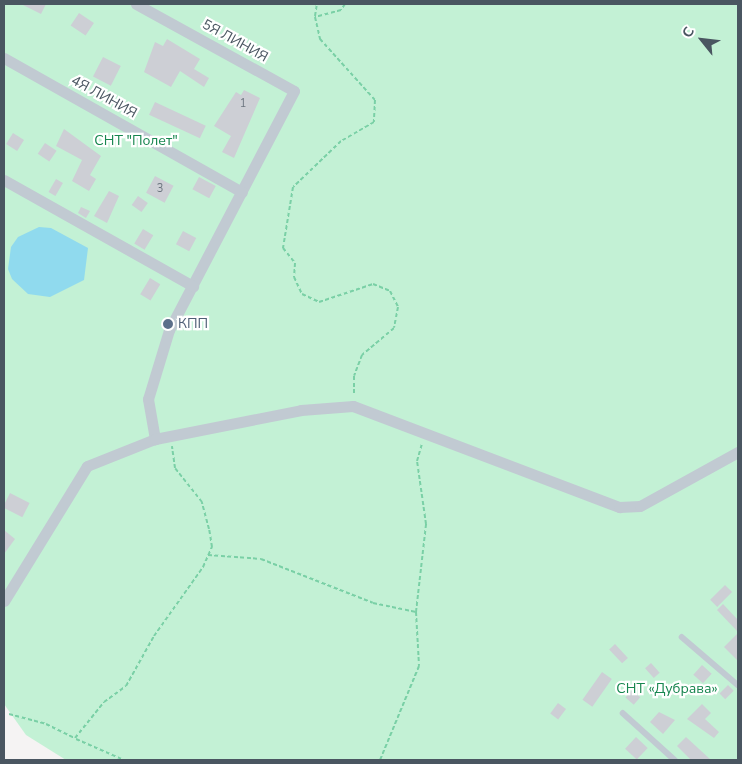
<!DOCTYPE html>
<meta charset="utf-8">
<style>
body{margin:0}
#map{position:relative;width:742px;height:764px;overflow:hidden;background:#f5f3f3;font-family:"Nunito Sans",sans-serif}
div>[style]{position:absolute}
.green>*{inset:0;background:#c3f1d5}
.water>*{inset:0;background:#90daee}
.building>*{inset:0;background:#cdcfd5;transform-origin:0 0}
.path>*{height:2px;margin-top:-1px;transform-origin:0;background:repeating-linear-gradient(90deg,#7ad0a6 0 4px,transparent 0 6.5px)}
.service>*{height:5.5px;margin:-2.75px;padding:0 2.75px;transform-origin:2.75px;border-radius:2.75px;background:#c1cad2}
.minor>*{height:11px;margin:-5.5px;padding:0 5.5px;transform-origin:5.5px;border-radius:5.5px;background:#c1cad2}
.dots>*{width:14px;height:14px;translate:-50% -50%;box-sizing:border-box;border:2px solid #fff;border-radius:50%}
span{translate:-50% -50%;white-space:nowrap;text-align:center;line-height:1.15;-webkit-text-stroke:4.5px #fff;paint-order:stroke}
.number-label{font-size:11px;color:#6b747e}
.number-label span{-webkit-text-stroke-width:0}
.street-label{font-size:14px;color:#4a5661}
.park-label{font-size:14px;color:#17864f}
.service-label{font-size:14px;color:#4e5e75}
.left{translate:0 -50%;text-align:left}
.frame{position:absolute;inset:0;border:5px solid #4a5661;pointer-events:none}
.north{position:absolute;left:677px;top:15px;width:50px;height:50px;-webkit-text-stroke:4px #fff;paint-order:stroke;rotate:299deg;font-size:14px;font-weight:700;line-height:20px;text-align:center;color:#4a5661}
.north::after{content:'';display:block;margin:auto;width:18px;height:22px;background:#4a5661;clip-path:polygon(50% 0,100% 100%,50% 72%,0 100%)}
</style>
<div id="map">
<div class="green">
<div style="clip-path:polygon(4px 4px,738px 4px,738px 760px,66px 760px,26px 735px,4px 704px)"></div>
</div>
<div class="water">
<div style="clip-path:polygon(39px 227px,51px 228px,88px 248px,84px 280px,50px 297px,28px 294px,12px 279px,8px 269px,11px 247px,18px 237px)"></div>
</div>
<div class="building">
<div style="clip-path:polygon(21px 4px,46px 4px,41px 14px)"></div>
<div style="left:79px;top:13px;width:18px;height:15px;rotate:34deg"></div>
<div style="clip-path:polygon(167px 39px,200px 59px,194px 69px,209px 78px,204px 87px,180px 71px,171px 87px,144px 72px,155px 42px,163px 46px)"></div>
<div style="left:103px;top:57px;width:20px;height:22px;rotate:27deg"></div>
<div style="clip-path:polygon(244px 90px,260px 98px,234px 158px,222px 152px,231px 136px,214px 126px,236px 92px,241px 95px)"></div>
<div style="left:155px;top:102px;width:56px;height:14px;rotate:25deg"></div>
<div style="clip-path:polygon(64px 129px,101px 156px,90px 175px,96px 179px,89px 191px,72px 181px,82px 160px,56px 146px)"></div>
<div style="left:13px;top:133px;width:13px;height:13px;rotate:32deg"></div>
<div style="left:45px;top:143px;width:14px;height:13px;rotate:34deg"></div>
<div style="left:155px;top:176px;width:21px;height:19px;rotate:28deg"></div>
<div style="left:199px;top:177px;width:19px;height:14px;rotate:28deg"></div>
<div style="left:56px;top:179px;width:8px;height:15px;rotate:30deg"></div>
<div style="clip-path:polygon(109px 191px,119px 196px,107px 223px,94px 216px)"></div>
<div style="left:138px;top:196px;width:12px;height:11px;rotate:35deg"></div>
<div style="clip-path:polygon(81px 207px,90px 211px,86px 218px,78px 213px)"></div>
<div style="left:143px;top:229px;width:12px;height:17px;rotate:31deg"></div>
<div style="left:183px;top:231px;width:15px;height:15px;rotate:28deg"></div>
<div style="left:150px;top:278px;width:12px;height:19px;rotate:31deg"></div>
<div style="left:10px;top:493px;width:22px;height:16px;rotate:27deg"></div>
<div style="clip-path:polygon(4px 530px,15px 539px,4px 554px)"></div>
<div style="left:725px;top:585px;width:10px;height:21px;rotate:45deg"></div>
<div style="clip-path:polygon(723px 604px,738px 620px,738px 632px,717px 610px)"></div>
<div style="clip-path:polygon(738px 633px,738px 661px,724px 647px)"></div>
<div style="left:615px;top:644px;width:19px;height:8px;rotate:47deg"></div>
<div style="left:651px;top:663px;width:13px;height:8px;rotate:48deg"></div>
<div style="left:702px;top:665px;width:13px;height:13px;rotate:42deg"></div>
<div style="left:602px;top:672px;width:12px;height:34px;rotate:35deg"></div>
<div style="left:728px;top:685px;width:8px;height:12px;rotate:45deg"></div>
<div style="left:632px;top:690px;width:11px;height:10px;rotate:41deg"></div>
<div style="left:558px;top:703px;width:10px;height:13px;rotate:37deg"></div>
<div style="clip-path:polygon(702px 704px,711px 713px,705px 719px,719px 732px,714px 738px,687px 719px)"></div>
<div style="clip-path:polygon(659px 712px,675px 720px,663px 734px,650px 722px)"></div>
<div style="left:636px;top:737px;width:16px;height:16px;rotate:43deg"></div>
<div style="clip-path:polygon(686px 737px,711px 760px,691px 760px,677px 746px)"></div>
</div>
<div class="path">
<div style="left:345px;top:4px;width:7px;rotate:124deg"></div>
<div style="left:341px;top:10px;width:27px;rotate:165deg"></div>
<div style="left:315px;top:17px;width:23px;rotate:77deg"></div>
<div style="left:320px;top:39px;width:82px;rotate:48deg"></div>
<div style="left:375px;top:100px;width:22px;rotate:93deg"></div>
<div style="left:374px;top:122px;width:38px;rotate:150deg"></div>
<div style="left:341px;top:141px;width:66px;rotate:136.2deg"></div>
<div style="left:293px;top:187px;width:62px;rotate:99.3deg"></div>
<div style="left:283px;top:248px;width:19px;rotate:51deg"></div>
<div style="left:295px;top:263px;width:14px;rotate:94deg"></div>
<div style="left:294px;top:277px;width:19px;rotate:65deg"></div>
<div style="left:302px;top:294px;width:19px;rotate:25deg"></div>
<div style="left:319px;top:302px;width:57px;rotate:-18.4deg"></div>
<div style="left:373px;top:284px;width:18px;rotate:22deg"></div>
<div style="left:390px;top:291px;width:18px;rotate:63deg"></div>
<div style="left:398px;top:307px;width:21px;rotate:101deg"></div>
<div style="left:394px;top:328px;width:42px;rotate:139.8deg"></div>
<div style="left:362px;top:355px;width:22px;rotate:111deg"></div>
<div style="left:354px;top:376px;width:20px;rotate:90deg"></div>
<div style="left:315px;top:16px;width:12px;rotate:-81deg"></div>
<div style="left:208px;top:555px;width:53px;rotate:4.3deg"></div>
<div style="left:261px;top:559px;width:120px;rotate:21.4deg"></div>
<div style="left:373px;top:603px;width:44px;rotate:11.8deg"></div>
<div style="left:416px;top:612px;width:54px;rotate:86.8deg"></div>
<div style="left:419px;top:666px;width:102px;rotate:112.5deg"></div>
<div style="left:416px;top:612px;width:89px;rotate:-83.5deg"></div>
<div style="left:426px;top:524px;width:64px;rotate:-98.1deg"></div>
<div style="left:417px;top:461px;width:18px;rotate:-74deg"></div>
<div style="left:9px;top:714px;width:38px;rotate:15deg"></div>
<div style="left:46px;top:724px;width:32px;rotate:26deg"></div>
<div style="left:75px;top:738px;width:46px;rotate:-51.1deg"></div>
<div style="left:104px;top:702px;width:27px;rotate:-36deg"></div>
<div style="left:126px;top:686px;width:57px;rotate:-60.8deg"></div>
<div style="left:154px;top:636px;width:85px;rotate:-54.6deg"></div>
<div style="left:203px;top:567px;width:22px;rotate:-66deg"></div>
<div style="left:212px;top:547px;width:18px;rotate:-99deg"></div>
<div style="left:209px;top:529px;width:28px;rotate:-105deg"></div>
<div style="left:202px;top:502px;width:43px;rotate:-128.5deg"></div>
<div style="left:175px;top:468px;width:22px;rotate:-98deg"></div>
<div style="left:76px;top:739px;width:52px;rotate:23.6deg"></div>
</div>
<div class="service">
<div style="left:682px;top:637px;width:74px;rotate:40.6deg"></div>
<div style="left:623px;top:713px;width:70px;rotate:42.1deg"></div>
</div>
<div class="minor">
<div style="left:136px;top:4px;width:180px;rotate:28.8deg"></div>
<div style="left:294px;top:91px;width:270px;rotate:117.6deg"></div>
<div style="left:169px;top:330px;width:72px;rotate:106.9deg"></div>
<div style="left:148px;top:399px;width:41px;rotate:80.1deg"></div>
<div style="left:4px;top:58px;width:273px;rotate:29.4deg"></div>
<div style="left:4px;top:180px;width:217px;rotate:29.3deg"></div>
<div style="left:4px;top:601px;width:158px;rotate:-58.4deg"></div>
<div style="left:87px;top:466px;width:73px;rotate:-21.7deg"></div>
<div style="left:155px;top:439px;width:149px;rotate:-11.2deg"></div>
<div style="left:301px;top:410px;width:52px;rotate:-4.4deg"></div>
<div style="left:353px;top:406px;width:285px;rotate:20.8deg"></div>
<div style="left:619px;top:507px;width:21px;rotate:-3deg"></div>
<div style="left:640px;top:506px;width:112px;rotate:-28.9deg"></div>
</div>
<div class="dots">
<div style="left:168px;top:324px;background:#5c6f8a"></div>
</div>
<div class="number-label">
<span style="left:243px;top:104px">1</span>
<span style="left:160px;top:189px">3</span>
</div>
<div class="street-label">
<span style="left:235px;top:41px;rotate:29deg">5Я ЛИНИЯ</span>
<span style="left:104px;top:97px;rotate:29deg">4Я ЛИНИЯ</span>
</div>
<div class="park-label">
<span style="left:136px;top:141px">СНТ "Полет"</span>
<span style="left:667px;top:689px">СНТ «Дубрава»</span>
</div>
<div class="service-label">
<span class="left" style="left:178px;top:324px">КПП</span>
</div>
<div class="frame"></div>
<div class="north">С</div>
</div>
